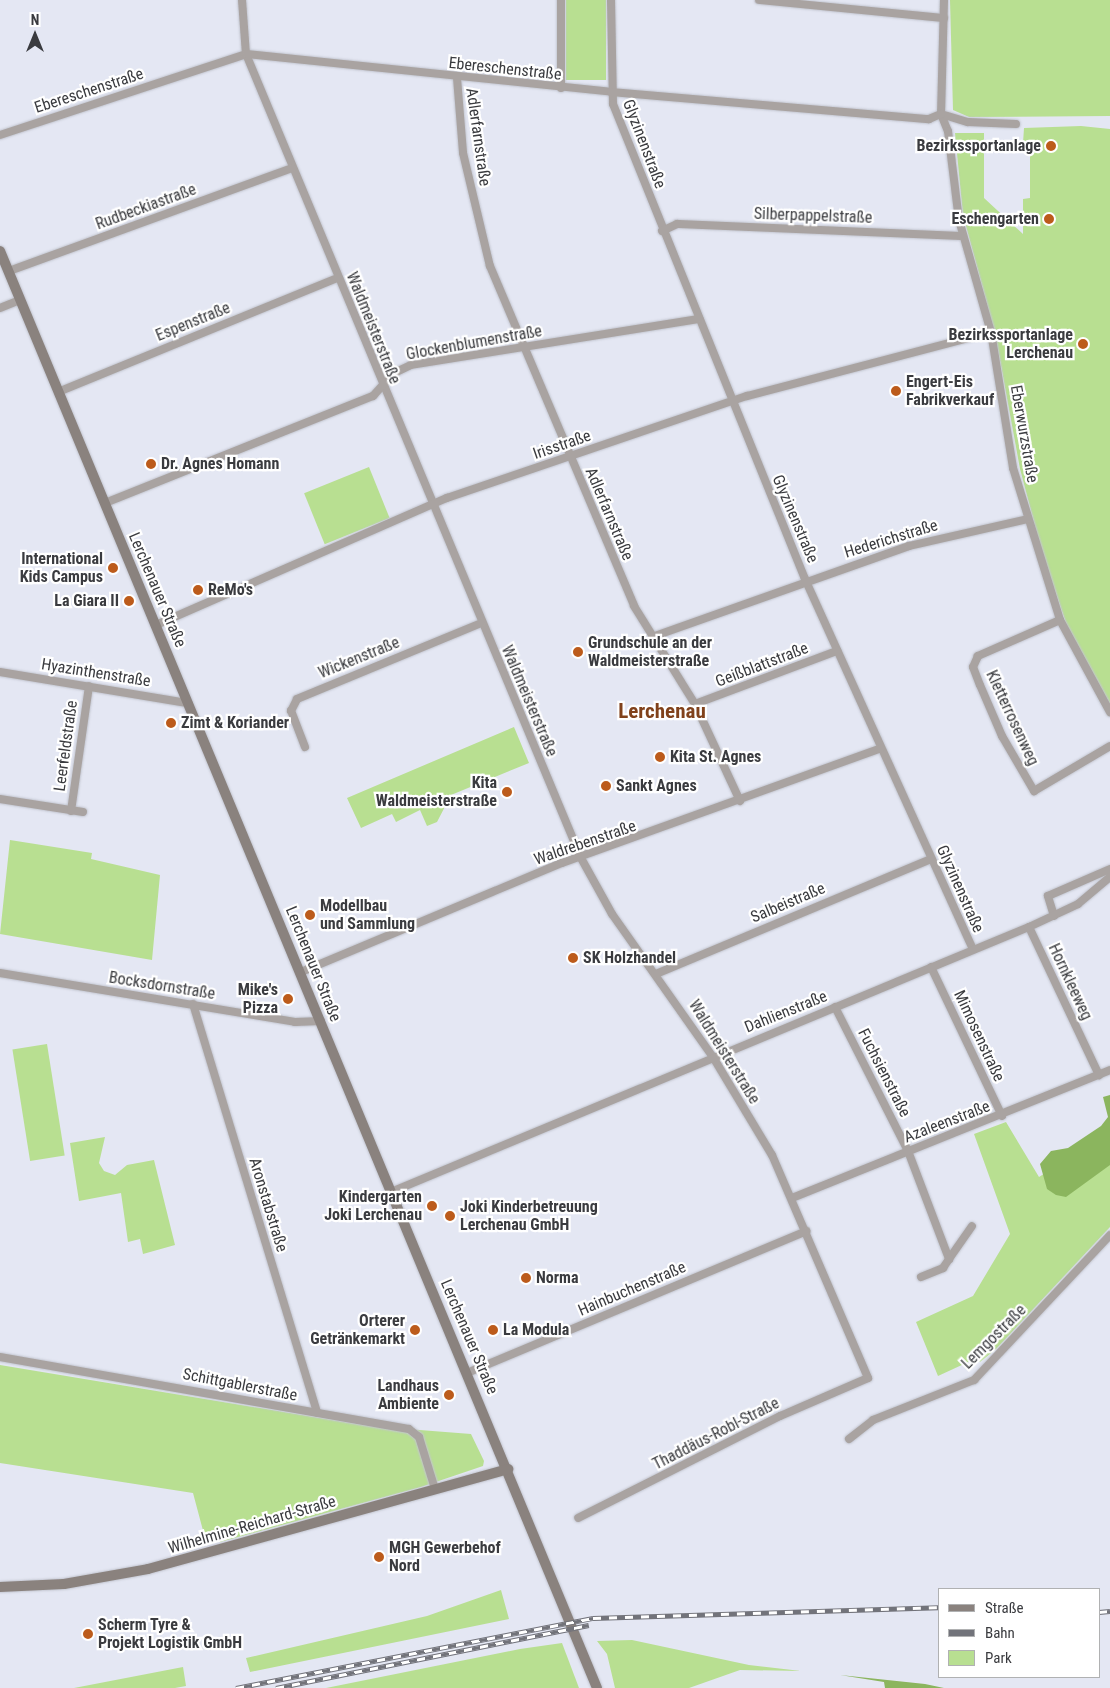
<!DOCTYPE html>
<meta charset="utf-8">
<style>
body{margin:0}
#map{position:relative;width:1110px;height:1688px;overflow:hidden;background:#e4e7f3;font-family:"Roboto Condensed",sans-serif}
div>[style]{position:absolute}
.green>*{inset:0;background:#b8df91;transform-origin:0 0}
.forest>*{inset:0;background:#8bb55e}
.roads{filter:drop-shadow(0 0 1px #c2c5cf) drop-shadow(0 0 1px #c2c5cf)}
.street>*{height:8px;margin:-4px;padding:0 4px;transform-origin:4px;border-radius:4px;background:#a9a3a1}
.secondary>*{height:10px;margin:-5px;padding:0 5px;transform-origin:5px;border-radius:5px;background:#8a827e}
.rail>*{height:4.5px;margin-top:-2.25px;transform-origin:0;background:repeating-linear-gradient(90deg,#fff 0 8px,#72737a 0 16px);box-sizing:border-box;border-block:1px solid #72737a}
.dots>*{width:14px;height:14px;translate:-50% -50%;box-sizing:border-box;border:2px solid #fff;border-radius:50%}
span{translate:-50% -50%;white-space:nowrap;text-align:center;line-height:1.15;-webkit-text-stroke:4.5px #fff;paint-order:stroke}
.street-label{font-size:16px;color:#3a3b3f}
.poi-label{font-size:16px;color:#3a3b3f;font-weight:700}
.right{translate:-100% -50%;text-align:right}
.left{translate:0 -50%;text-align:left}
.district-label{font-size:21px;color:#80411b;font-weight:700}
.legend{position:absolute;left:938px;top:1588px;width:162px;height:90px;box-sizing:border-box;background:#fff;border:1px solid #b0b1b2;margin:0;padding:6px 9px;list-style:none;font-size:15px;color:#3a3b3f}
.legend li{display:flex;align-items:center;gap:10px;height:25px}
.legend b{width:25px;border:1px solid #b0b1b2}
.north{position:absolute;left:10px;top:10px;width:50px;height:50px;-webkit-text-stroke:4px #fff;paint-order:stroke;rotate:0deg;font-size:14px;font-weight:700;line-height:20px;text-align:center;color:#3a3b3f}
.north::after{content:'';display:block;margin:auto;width:18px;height:22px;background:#3a3b3f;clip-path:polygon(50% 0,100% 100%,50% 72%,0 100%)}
</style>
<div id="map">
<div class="green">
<div style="left:566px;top:0;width:40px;height:80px"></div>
<div style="clip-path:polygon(950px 0,1110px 0,1110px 116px,969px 117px,953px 110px)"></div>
<div style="clip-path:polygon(1081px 126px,1110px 129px,1110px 704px,1066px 623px,1041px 548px,1020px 469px,995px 333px,963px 215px,955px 133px,984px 133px,984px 198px,1023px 234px,1023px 199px,1030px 198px,1030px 143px,1023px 143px,1024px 128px)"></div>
<div style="left:369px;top:467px;width:55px;height:70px;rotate:68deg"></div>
<div style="clip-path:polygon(514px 727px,529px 763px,451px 795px,437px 822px,427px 826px,420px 810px,396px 822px,392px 814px,361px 828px,347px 798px)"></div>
<div style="clip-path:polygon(10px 840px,92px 853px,91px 859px,160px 875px,152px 960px,0 934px)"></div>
<div style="left:47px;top:1044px;width:113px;height:35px;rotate:81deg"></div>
<div style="clip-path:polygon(1006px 1122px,1039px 1177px,1110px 1131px,1110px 1227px,996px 1349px,980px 1362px,977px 1358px,938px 1376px,916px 1322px,973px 1296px,1010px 1234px,974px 1134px)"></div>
<div style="clip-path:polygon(105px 1137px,99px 1163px,104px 1171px,115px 1175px,127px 1165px,154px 1160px,175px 1245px,143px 1254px,140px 1239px,128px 1242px,121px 1193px,79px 1201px,70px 1143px)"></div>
<div style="clip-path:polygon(0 1365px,368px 1426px,471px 1434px,484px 1461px,483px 1466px,421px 1487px,220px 1542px,205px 1538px,193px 1493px,0 1463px)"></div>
<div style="clip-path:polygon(501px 1590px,509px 1619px,250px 1672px,246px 1658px,427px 1616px)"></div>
<div style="clip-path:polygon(632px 1640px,749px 1665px,801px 1671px,740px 1670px,689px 1688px,615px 1688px,607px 1654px,597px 1641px)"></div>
<div style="clip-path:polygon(562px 1643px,579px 1688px,326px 1688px,520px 1649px)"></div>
<div style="clip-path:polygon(183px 1667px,186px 1686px,175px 1688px,74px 1688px)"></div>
</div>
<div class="forest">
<div style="clip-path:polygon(1110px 1095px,1110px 1165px,1066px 1197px,1056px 1195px,1047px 1189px,1040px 1164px,1051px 1151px,1068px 1148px,1101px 1126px,1108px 1117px,1103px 1097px)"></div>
<div style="clip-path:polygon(840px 1675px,925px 1684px,944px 1688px,885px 1688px,884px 1682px)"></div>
</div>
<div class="roads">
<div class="street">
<div style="left:242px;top:0;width:54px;rotate:85.8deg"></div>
<div style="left:246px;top:54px;width:871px;rotate:67.38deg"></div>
<div style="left:581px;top:858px;width:64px;rotate:61deg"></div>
<div style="left:612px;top:914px;width:175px;rotate:54.8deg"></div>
<div style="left:713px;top:1057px;width:114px;rotate:59deg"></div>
<div style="left:772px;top:1155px;width:243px;rotate:66.7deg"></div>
<div style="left:868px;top:1378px;width:96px;rotate:156.6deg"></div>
<div style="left:780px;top:1416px;width:226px;rotate:153.2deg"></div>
<div style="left:611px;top:0;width:104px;rotate:88.9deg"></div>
<div style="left:613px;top:104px;width:512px;rotate:67.99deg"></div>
<div style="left:805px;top:579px;width:406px;rotate:65.6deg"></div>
<div style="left:759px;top:0;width:186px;rotate:5.6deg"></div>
<div style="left:944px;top:0;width:114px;rotate:91.5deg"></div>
<div style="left:941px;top:114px;width:18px;rotate:68deg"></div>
<div style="left:948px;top:131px;width:90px;rotate:83deg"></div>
<div style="left:959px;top:220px;width:116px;rotate:74.1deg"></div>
<div style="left:991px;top:332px;width:138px;rotate:80.8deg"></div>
<div style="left:1013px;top:468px;width:159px;rotate:72.8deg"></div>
<div style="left:1060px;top:620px;width:105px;rotate:61.5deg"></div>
<div style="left:457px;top:78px;width:75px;rotate:85.4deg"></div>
<div style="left:463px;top:153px;width:116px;rotate:76.6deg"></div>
<div style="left:490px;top:266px;width:369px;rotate:67deg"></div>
<div style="left:634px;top:606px;width:115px;rotate:58.1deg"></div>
<div style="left:695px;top:704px;width:107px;rotate:65.1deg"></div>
<div style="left:561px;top:88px;width:88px;rotate:-90deg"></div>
<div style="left:941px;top:114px;width:28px;rotate:17deg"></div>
<div style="left:968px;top:122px;width:48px;rotate:2.4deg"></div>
<div style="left:0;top:135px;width:259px;rotate:-18.2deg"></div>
<div style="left:246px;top:54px;width:367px;rotate:5.9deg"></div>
<div style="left:611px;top:92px;width:319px;rotate:4.9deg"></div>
<div style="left:929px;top:119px;width:13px;rotate:-23deg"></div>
<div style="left:662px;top:231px;width:17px;rotate:-25deg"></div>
<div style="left:677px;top:224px;width:286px;rotate:2.4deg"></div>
<div style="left:9px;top:271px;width:301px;rotate:-20deg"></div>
<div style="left:0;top:308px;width:22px;rotate:-22deg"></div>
<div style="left:58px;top:392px;width:302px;rotate:-22.2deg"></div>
<div style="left:105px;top:503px;width:289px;rotate:-21.8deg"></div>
<div style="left:373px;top:396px;width:31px;rotate:-48deg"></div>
<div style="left:394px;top:373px;width:19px;rotate:-25deg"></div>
<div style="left:411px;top:365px;width:292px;rotate:-9.1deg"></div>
<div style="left:1060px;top:620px;width:90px;rotate:156.3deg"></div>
<div style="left:978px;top:656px;width:12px;rotate:114deg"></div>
<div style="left:973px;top:667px;width:19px;rotate:69deg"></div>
<div style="left:980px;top:685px;width:56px;rotate:66.7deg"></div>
<div style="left:1002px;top:736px;width:64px;rotate:59.8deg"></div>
<div style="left:1034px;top:791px;width:88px;rotate:-30.6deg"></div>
<div style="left:156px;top:625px;width:318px;rotate:-23.6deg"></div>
<div style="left:447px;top:498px;width:317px;rotate:-18.8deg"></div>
<div style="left:747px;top:396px;width:252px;rotate:-14.7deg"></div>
<div style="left:652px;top:637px;width:273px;rotate:-19.5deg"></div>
<div style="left:909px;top:546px;width:122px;rotate:-12.8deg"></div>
<div style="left:0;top:672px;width:191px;rotate:9.4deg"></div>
<div style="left:695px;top:704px;width:152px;rotate:-20.5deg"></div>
<div style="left:305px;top:747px;width:39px;rotate:-111deg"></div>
<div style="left:291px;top:711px;width:13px;rotate:-63deg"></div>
<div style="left:297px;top:699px;width:199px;rotate:-22.4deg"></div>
<div style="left:0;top:799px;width:84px;rotate:8.9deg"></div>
<div style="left:71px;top:811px;width:126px;rotate:-81.8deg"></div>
<div style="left:1054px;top:916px;width:21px;rotate:-107deg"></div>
<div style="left:1048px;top:896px;width:68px;rotate:-23.5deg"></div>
<div style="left:1029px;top:927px;width:164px;rotate:64.7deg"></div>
<div style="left:931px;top:967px;width:165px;rotate:64.5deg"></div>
<div style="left:301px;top:972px;width:283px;rotate:-22.7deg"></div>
<div style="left:562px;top:863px;width:339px;rotate:-19.8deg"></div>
<div style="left:0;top:973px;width:299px;rotate:9.4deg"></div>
<div style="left:295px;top:1022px;width:26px;rotate:-2deg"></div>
<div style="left:656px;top:974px;width:298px;rotate:-22.7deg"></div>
<div style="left:193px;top:1004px;width:427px;rotate:73.1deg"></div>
<div style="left:835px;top:1007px;width:161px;rotate:63.1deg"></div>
<div style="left:908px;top:1151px;width:116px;rotate:69.2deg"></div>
<div style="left:949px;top:1259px;width:40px;rotate:-55.1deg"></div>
<div style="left:391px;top:1192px;width:691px;rotate:-22.56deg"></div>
<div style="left:1029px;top:927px;width:54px;rotate:-25.1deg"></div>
<div style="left:1078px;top:904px;width:42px;rotate:-40.2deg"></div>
<div style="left:792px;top:1198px;width:343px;rotate:-21.9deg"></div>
<div style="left:921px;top:1277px;width:24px;rotate:-22deg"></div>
<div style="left:943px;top:1268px;width:11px;rotate:-56deg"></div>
<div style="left:0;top:1357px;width:415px;rotate:10deg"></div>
<div style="left:409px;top:1429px;width:13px;rotate:39deg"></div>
<div style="left:419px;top:1437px;width:54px;rotate:72.9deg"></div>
<div style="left:467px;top:1373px;width:368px;rotate:-22.7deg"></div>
<div style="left:849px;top:1439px;width:31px;rotate:-38deg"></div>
<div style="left:873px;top:1420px;width:109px;rotate:-21.6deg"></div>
<div style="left:974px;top:1380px;width:199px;rotate:-46.8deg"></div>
</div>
<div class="secondary">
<div style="left:0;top:251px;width:1556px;rotate:67.44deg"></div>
<div style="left:0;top:1587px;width:64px;rotate:-2.7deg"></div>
<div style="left:64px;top:1584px;width:85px;rotate:-10.1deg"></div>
<div style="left:148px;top:1569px;width:374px;rotate:-15.5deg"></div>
</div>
</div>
<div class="rail">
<div style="left:1099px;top:1612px;width:11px;rotate:-5deg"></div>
<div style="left:236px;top:1688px;width:364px;rotate:-11.1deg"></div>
<div style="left:593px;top:1618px;width:346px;rotate:-1.8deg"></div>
<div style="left:276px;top:1688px;width:319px;rotate:-11.4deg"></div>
</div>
<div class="dots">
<div style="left:1051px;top:146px;background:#bc5b1b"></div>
<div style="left:1049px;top:219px;background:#bc5b1b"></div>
<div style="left:1083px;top:344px;background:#bc5b1b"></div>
<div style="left:896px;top:391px;background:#bc5b1b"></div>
<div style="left:151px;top:464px;background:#bc5b1b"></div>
<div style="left:113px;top:568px;background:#bc5b1b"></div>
<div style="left:198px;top:590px;background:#bc5b1b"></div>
<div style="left:129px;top:601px;background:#bc5b1b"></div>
<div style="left:578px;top:652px;background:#bc5b1b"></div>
<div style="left:171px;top:723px;background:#bc5b1b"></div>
<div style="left:660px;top:757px;background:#bc5b1b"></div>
<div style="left:606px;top:786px;background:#bc5b1b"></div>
<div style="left:507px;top:792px;background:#bc5b1b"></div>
<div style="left:310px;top:915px;background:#bc5b1b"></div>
<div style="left:573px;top:958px;background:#bc5b1b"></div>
<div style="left:288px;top:999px;background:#bc5b1b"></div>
<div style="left:432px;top:1206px;background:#bc5b1b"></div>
<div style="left:450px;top:1216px;background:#bc5b1b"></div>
<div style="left:526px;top:1278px;background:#bc5b1b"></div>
<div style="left:415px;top:1330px;background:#bc5b1b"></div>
<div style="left:493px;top:1330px;background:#bc5b1b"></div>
<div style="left:449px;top:1395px;background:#bc5b1b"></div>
<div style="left:379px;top:1557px;background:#bc5b1b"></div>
<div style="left:88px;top:1634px;background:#bc5b1b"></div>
</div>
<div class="street-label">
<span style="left:505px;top:69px;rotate:6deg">Ebereschenstraße</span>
<span style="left:89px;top:91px;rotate:-18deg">Ebereschenstraße</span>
<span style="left:478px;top:137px;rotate:82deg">Adlerfarnstraße</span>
<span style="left:644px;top:144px;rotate:69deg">Glyzinenstraße</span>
<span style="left:146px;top:207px;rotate:-20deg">Rudbeckiastraße</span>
<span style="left:813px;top:216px;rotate:2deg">Silberpappelstraße</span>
<span style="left:193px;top:322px;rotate:-22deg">Espenstraße</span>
<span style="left:373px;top:328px;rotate:68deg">Waldmeisterstraße</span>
<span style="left:474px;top:343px;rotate:-10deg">Glockenblumenstraße</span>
<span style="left:1024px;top:434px;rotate:80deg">Eberwurzstraße</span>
<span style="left:562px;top:445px;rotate:-19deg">Irisstraße</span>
<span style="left:609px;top:514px;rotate:67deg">Adlerfarnstraße</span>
<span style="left:795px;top:519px;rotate:67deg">Glyzinenstraße</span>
<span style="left:891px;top:539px;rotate:-17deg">Hederichstraße</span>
<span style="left:157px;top:590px;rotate:67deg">Lerchenauer Straße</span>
<span style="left:359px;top:658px;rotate:-22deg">Wickenstraße</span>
<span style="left:762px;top:665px;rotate:-21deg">Geißblattstraße</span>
<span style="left:96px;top:673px;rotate:9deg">Hyazinthenstraße</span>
<span style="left:529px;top:701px;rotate:67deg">Waldmeisterstraße</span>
<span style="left:1012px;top:718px;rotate:65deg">Kletterrosenweg</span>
<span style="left:66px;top:746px;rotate:-82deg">Leerfeldstraße</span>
<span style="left:585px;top:843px;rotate:-19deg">Waldrebenstraße</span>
<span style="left:960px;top:889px;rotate:66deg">Glyzinenstraße</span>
<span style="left:788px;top:903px;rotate:-23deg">Salbeistraße</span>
<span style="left:313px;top:964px;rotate:68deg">Lerchenauer Straße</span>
<span style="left:1070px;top:982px;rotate:65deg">Hornkleeweg</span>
<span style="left:162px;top:986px;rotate:9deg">Bocksdornstraße</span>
<span style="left:786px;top:1012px;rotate:-22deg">Dahlienstraße</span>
<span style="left:979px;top:1036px;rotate:65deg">Mimosenstraße</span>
<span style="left:724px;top:1052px;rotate:58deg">Waldmeisterstraße</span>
<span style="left:884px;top:1073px;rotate:63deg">Fuchsienstraße</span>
<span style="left:947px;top:1122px;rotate:-21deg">Azaleenstraße</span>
<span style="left:268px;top:1205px;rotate:73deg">Aronstabstraße</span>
<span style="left:632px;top:1289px;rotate:-23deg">Hainbuchenstraße</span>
<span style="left:469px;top:1337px;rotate:67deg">Lerchenauer Straße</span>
<span style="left:994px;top:1337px;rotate:-45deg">Lemgostraße</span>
<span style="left:240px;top:1385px;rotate:11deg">Schittgablerstraße</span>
<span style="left:716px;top:1434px;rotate:-27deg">Thaddäus-Robl-Straße</span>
<span style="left:252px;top:1525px;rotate:-16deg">Wilhelmine-Reichard-Straße</span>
</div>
<div class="poi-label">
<span class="right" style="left:1041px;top:146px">Bezirkssportanlage</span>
<span class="right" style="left:1039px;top:219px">Eschengarten</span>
<span class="right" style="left:1073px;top:344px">Bezirkssportanlage<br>Lerchenau</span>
<span class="left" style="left:906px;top:391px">Engert-Eis<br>Fabrikverkauf</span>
<span class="left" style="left:161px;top:464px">Dr. Agnes Homann</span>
<span class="right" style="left:103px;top:568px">International<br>Kids Campus</span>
<span class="left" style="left:208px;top:590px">ReMo's</span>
<span class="right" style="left:119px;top:601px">La Giara II</span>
<span class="left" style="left:588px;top:652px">Grundschule an der<br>Waldmeisterstraße</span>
<span class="left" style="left:181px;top:723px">Zimt &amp; Koriander</span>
<span class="left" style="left:670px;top:757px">Kita St. Agnes</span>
<span class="right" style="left:497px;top:792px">Kita<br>Waldmeisterstraße</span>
<span class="left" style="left:616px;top:786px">Sankt Agnes</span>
<span class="left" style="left:320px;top:915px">Modellbau<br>und Sammlung</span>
<span class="left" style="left:583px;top:958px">SK Holzhandel</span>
<span class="right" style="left:278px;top:999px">Mike's<br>Pizza</span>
<span class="right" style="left:422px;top:1206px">Kindergarten<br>Joki Lerchenau</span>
<span class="left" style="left:460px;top:1216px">Joki Kinderbetreuung<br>Lerchenau GmbH</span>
<span class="left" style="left:536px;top:1278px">Norma</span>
<span class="right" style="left:405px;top:1330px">Orterer<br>Getränkemarkt</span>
<span class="left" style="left:503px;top:1330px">La Modula</span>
<span class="right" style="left:439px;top:1395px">Landhaus<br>Ambiente</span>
<span class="left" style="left:389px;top:1557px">MGH Gewerbehof<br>Nord</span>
<span class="left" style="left:98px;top:1634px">Scherm Tyre &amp;<br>Projekt Logistik GmbH</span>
</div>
<div class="district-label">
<span style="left:662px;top:711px">Lerchenau</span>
</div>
<ul class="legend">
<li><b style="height:6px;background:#8a827e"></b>Straße</li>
<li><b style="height:6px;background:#72737a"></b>Bahn</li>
<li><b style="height:14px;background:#b8df91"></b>Park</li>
</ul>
<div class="north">N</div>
</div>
